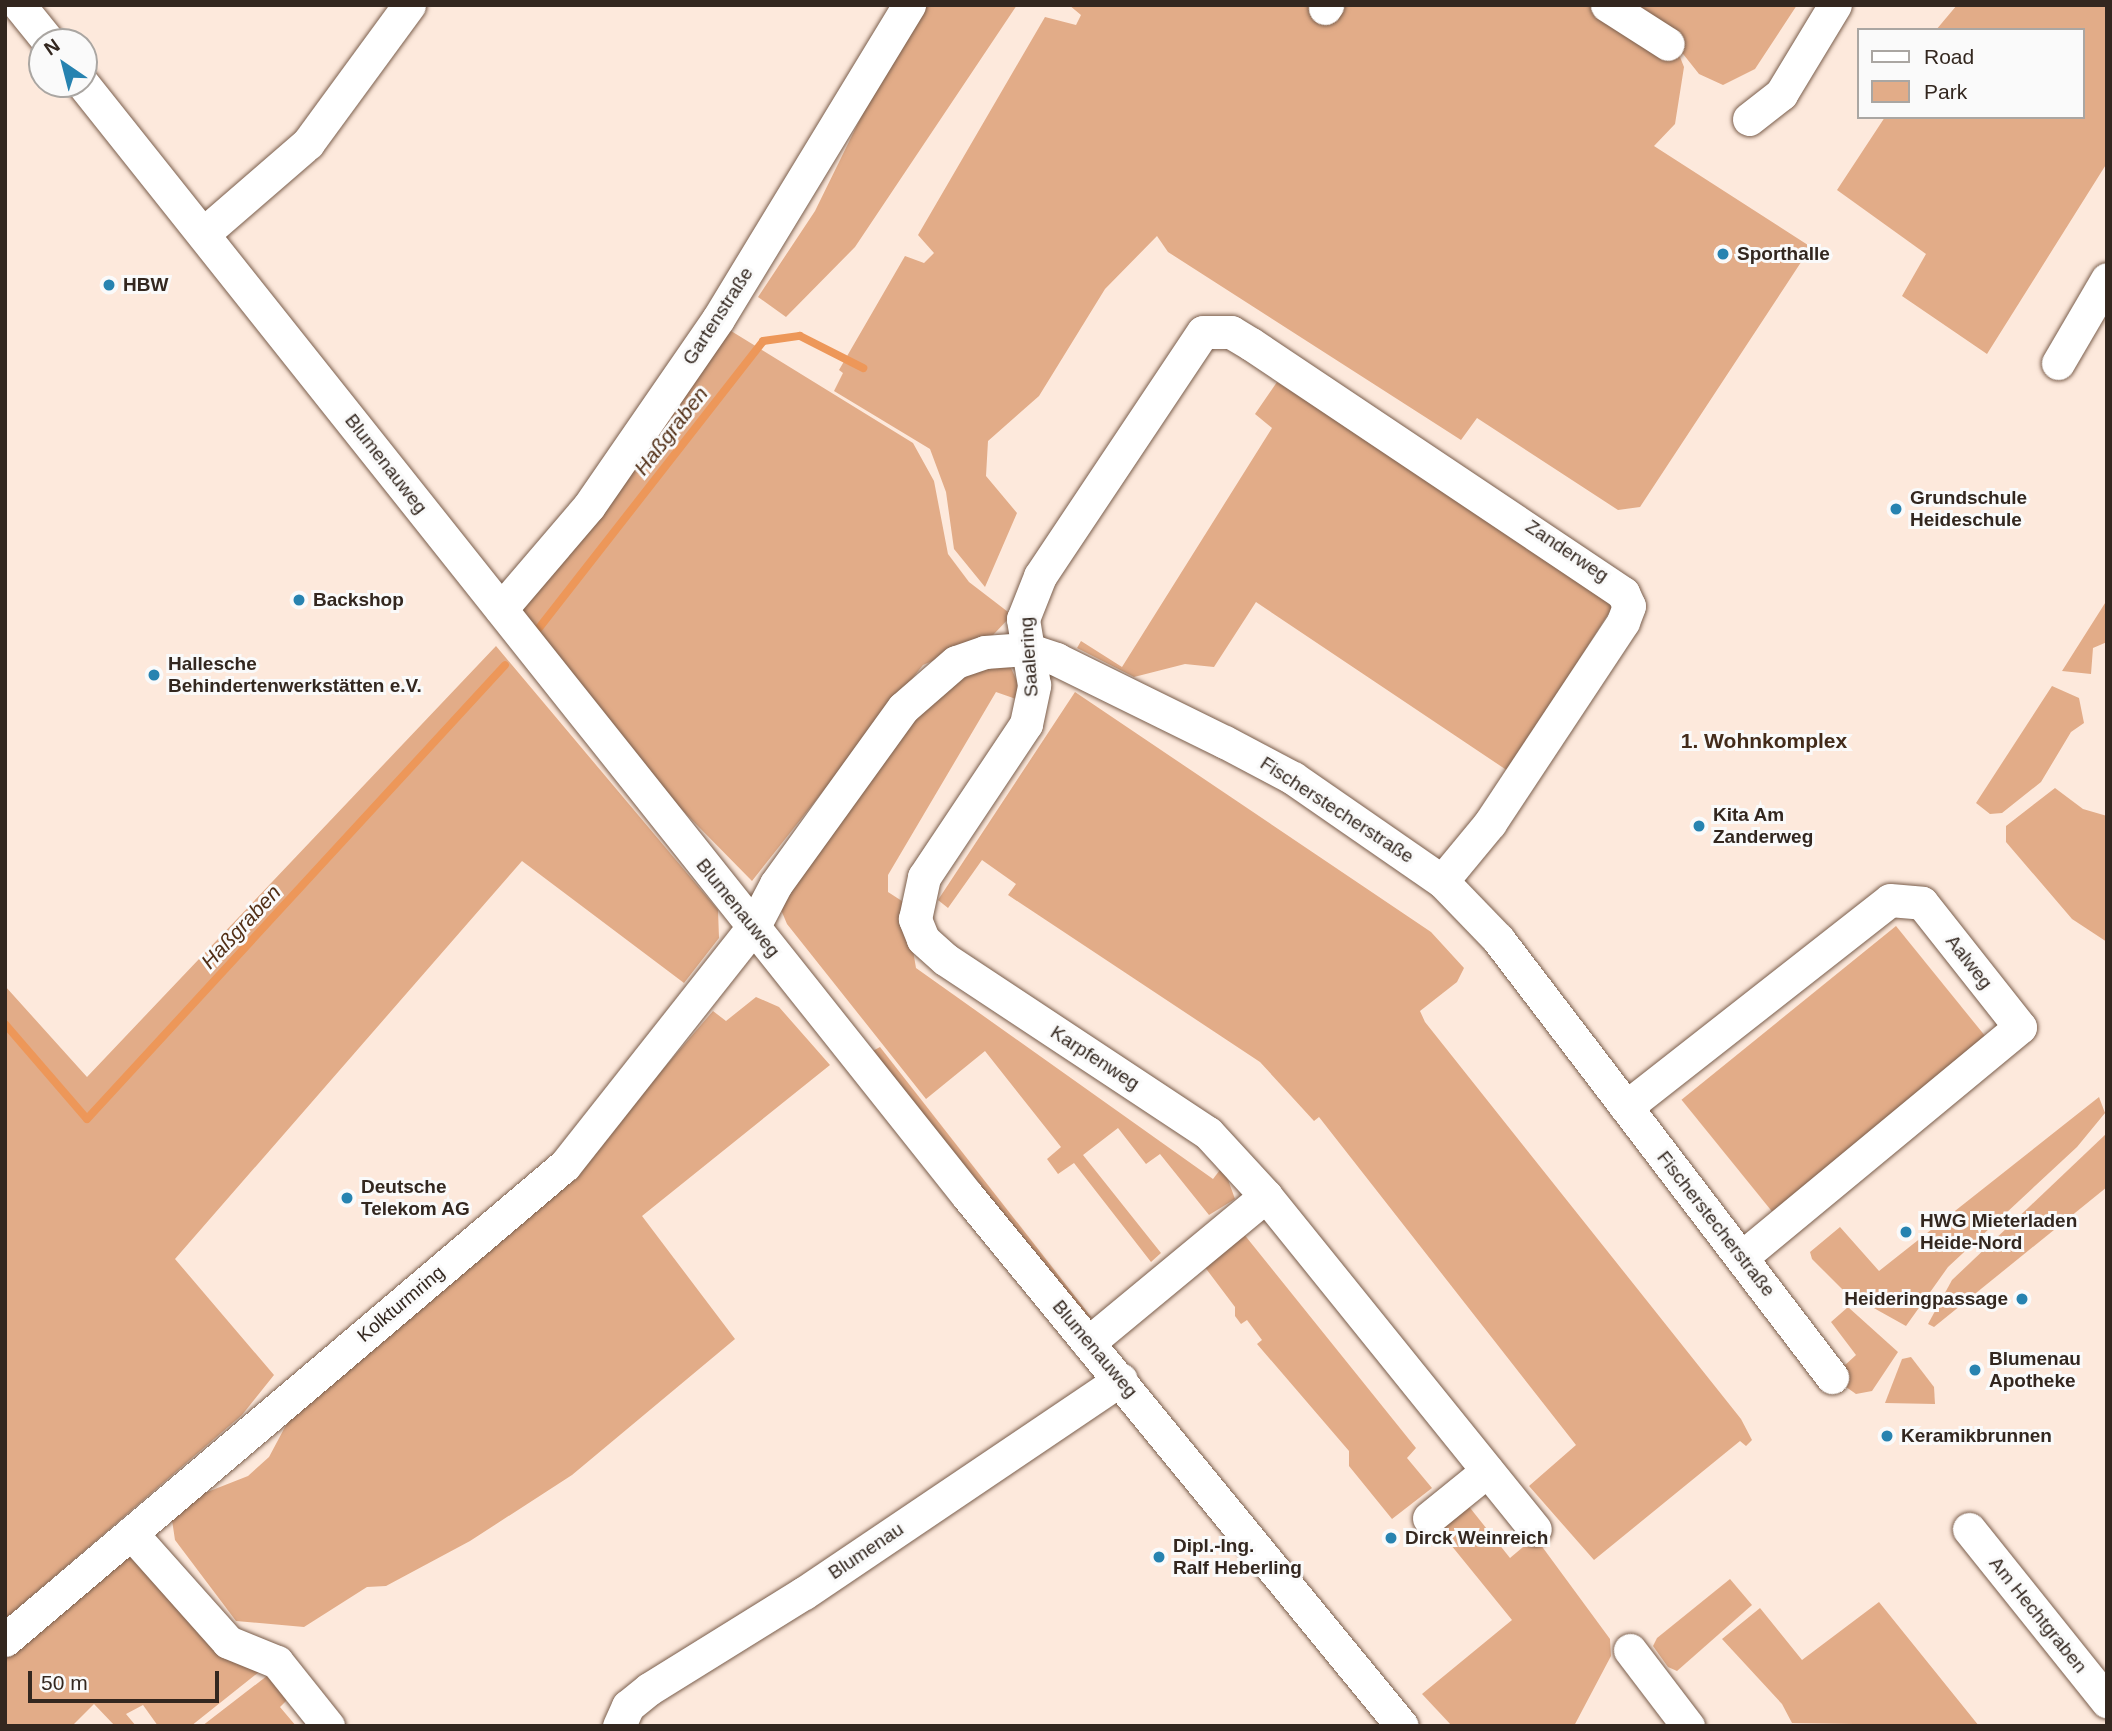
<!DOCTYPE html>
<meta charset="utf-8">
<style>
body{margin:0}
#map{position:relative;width:2112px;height:1731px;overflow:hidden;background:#fde9dc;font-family:Helvetica,sans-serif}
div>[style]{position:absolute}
.green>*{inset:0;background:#e2ac88;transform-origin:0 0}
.stream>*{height:8px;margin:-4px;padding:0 4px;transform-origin:4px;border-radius:4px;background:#ed9759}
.roads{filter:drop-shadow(0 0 2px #7a5e4c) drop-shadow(0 0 2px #7a5e4c)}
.minor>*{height:33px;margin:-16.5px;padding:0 16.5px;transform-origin:16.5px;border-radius:16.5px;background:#fff}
.dots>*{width:19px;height:19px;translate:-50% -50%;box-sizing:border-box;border:4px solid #fafafa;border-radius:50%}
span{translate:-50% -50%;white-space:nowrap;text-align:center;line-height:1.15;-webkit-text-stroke:6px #fafafa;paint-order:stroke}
.poi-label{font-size:19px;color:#33271f;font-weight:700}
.left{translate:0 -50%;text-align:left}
.right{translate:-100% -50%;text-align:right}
.street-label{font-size:19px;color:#33271f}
.water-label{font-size:21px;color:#522f16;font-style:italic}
.neighbourhood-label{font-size:21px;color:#432b1a;font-weight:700}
.frame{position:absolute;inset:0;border:7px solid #33271f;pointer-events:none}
.legend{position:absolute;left:1857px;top:28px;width:228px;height:91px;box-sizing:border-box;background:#fafafa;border:2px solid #aaa6a2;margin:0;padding:9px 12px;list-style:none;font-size:21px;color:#33271f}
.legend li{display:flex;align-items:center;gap:14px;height:35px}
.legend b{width:35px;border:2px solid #aaa6a2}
.north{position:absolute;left:28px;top:28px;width:70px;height:70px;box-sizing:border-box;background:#fafafa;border:2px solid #aaa6a2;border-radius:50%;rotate:325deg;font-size:19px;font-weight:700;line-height:28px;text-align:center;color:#33271f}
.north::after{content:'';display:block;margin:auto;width:24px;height:32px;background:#2783b0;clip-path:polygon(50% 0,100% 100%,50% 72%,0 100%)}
.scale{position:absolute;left:28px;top:1671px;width:191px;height:32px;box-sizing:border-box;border:4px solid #33271f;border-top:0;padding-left:9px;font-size:21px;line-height:24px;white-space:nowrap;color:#33271f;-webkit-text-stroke:5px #fafafa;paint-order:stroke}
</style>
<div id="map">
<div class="green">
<div style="clip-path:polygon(916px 5px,1017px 5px,855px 247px,786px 317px,758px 297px,815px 211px)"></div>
<div style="clip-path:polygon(1069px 5px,1607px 5px,1678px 52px,1684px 67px,1675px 124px,1654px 146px,1811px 247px,1640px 507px,1618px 510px,1477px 418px,1461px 440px,1168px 252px,1157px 236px,1105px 289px,1039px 396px,988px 441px,986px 476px,1017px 513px,985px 587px,954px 549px,946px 492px,930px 449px,834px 391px,843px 373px,839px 370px,905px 256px,924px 263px,934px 253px,918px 235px,1045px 17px,1076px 25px,1081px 15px)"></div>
<div style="clip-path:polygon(1621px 5px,1797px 5px,1755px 69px,1723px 85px,1699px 74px,1668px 35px)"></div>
<div style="clip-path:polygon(1957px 5px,2107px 5px,2107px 163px,1987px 354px,1902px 296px,1926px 254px,1837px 190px,1885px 117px,2082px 117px,2082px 30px,1936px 30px)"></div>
<div style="clip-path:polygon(723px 326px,913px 443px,934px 481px,948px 554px,969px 582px,1012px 615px,993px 635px,923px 665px,752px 881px,629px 756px,521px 610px)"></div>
<div style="clip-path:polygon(1277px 382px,1602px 594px,1612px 608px,1508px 771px,1256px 602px,1214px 667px,1185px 664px,1134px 677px,1077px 648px,1081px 641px,1122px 667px,1272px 428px,1255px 414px)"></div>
<div style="clip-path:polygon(2107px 600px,2107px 642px,2093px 648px,2091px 674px,2062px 671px)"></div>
<div style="clip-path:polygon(496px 646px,718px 910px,719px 938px,684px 983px,522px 861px,175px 1259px,274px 1375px,242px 1415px,5px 1619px,5px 986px,87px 1077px)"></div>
<div style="clip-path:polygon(998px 661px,1011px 668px,1018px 683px,1016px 699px,996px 692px,888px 875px,888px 892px,905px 903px,916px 968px,1213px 1179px,1223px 1166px,1235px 1199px,1209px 1215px,1160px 1154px,1146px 1164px,1118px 1128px,1083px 1155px,1161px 1253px,1151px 1262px,1074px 1163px,1058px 1174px,1047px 1159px,1061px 1147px,985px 1051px,926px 1099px,787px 924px,779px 905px,940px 680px)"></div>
<div style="clip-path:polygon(2052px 686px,2079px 698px,2084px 723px,2071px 732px,2041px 782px,2002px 813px,1990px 814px,1976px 803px)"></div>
<div style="clip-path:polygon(1075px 692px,1431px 932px,1464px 968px,1457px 982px,1420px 1011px,1425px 1022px,1741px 1419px,1752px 1440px,1746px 1446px,1740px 1441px,1594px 1560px,1529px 1486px,1576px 1445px,1319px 1117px,1314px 1121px,1260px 1062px,1008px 895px,1016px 884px,982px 860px,948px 908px,938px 900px)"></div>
<div style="clip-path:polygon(2055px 788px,2083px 809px,2107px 816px,2107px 942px,2072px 919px,2006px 842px,2006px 826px)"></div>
<div style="left:1896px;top:926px;width:149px;height:276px;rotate:51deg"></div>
<div style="clip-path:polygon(756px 997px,779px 1007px,830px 1065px,642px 1216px,735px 1339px,572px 1475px,470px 1541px,386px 1586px,367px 1587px,304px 1627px,236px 1621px,175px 1540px,172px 1520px,187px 1500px,248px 1476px,269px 1457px,293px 1412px,591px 1153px,713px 1011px,726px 1021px)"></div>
<div style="clip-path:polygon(880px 1047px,1092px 1318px,1076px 1311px,871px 1052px)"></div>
<div style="clip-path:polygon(2099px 1097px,2105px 1113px,2077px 1147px,1948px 1267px,1906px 1326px,1845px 1292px,1812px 1259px,1810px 1252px,1840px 1227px,1879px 1271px)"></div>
<div style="clip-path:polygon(2107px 1133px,2107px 1187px,1934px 1327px,1928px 1324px,1952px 1280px)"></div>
<div style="clip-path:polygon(1243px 1233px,1416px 1448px,1407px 1458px,1432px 1488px,1392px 1519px,1349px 1466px,1349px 1451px,1257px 1344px,1262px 1340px,1247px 1320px,1241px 1324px,1235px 1316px,1235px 1307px,1201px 1262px)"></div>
<div style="clip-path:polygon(1848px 1307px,1898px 1352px,1872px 1391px,1856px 1394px,1832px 1377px,1856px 1355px,1831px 1322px)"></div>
<div style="clip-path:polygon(1911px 1357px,1934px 1387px,1935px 1404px,1885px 1403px,1902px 1359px)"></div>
<div style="clip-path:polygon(1459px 1494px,1510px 1558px,1535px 1537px,1610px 1639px,1611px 1656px,1574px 1726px,1452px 1726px,1422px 1694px,1512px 1620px,1429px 1518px)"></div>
<div style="clip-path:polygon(136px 1555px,264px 1668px,191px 1726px,158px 1726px,143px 1705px,126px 1714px,136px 1726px,115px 1726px,94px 1704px,72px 1726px,5px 1726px,5px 1649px,112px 1559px)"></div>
<div style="clip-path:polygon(1730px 1579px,1752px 1605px,1677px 1671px,1668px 1667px,1653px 1646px,1657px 1638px)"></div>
<div style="clip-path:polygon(1879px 1602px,1979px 1726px,1792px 1723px,1782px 1704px,1722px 1639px,1760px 1608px,1802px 1660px)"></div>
<div style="clip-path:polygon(272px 1672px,291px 1696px,280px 1707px,296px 1726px,202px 1726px)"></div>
</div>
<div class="stream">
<div style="left:539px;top:628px;width:364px;rotate:-52deg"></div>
<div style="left:763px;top:341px;width:37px;rotate:-8deg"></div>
<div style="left:800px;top:336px;width:71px;rotate:26.9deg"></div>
<div style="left:5px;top:1024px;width:125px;rotate:49.2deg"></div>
<div style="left:87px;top:1119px;width:617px;rotate:-47.36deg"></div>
</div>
<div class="roads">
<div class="minor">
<div style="left:19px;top:5px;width:48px;rotate:51deg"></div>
<div style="left:1607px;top:5px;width:72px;rotate:32.6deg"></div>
<div style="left:1325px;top:8px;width:4px;rotate:-56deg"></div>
<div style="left:83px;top:84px;width:1420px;rotate:51.49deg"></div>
<div style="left:967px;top:1195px;width:686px;rotate:50.68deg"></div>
<div style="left:1749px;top:119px;width:41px;rotate:-38deg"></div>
<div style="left:1781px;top:94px;width:104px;rotate:-58.8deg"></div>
<div style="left:203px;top:234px;width:139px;rotate:-40.9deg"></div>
<div style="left:308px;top:143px;width:171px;rotate:-53.8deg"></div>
<div style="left:2058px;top:363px;width:97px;rotate:-59.7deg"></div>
<div style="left:501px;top:609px;width:135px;rotate:-49.5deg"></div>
<div style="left:589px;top:506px;width:227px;rotate:-55.4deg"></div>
<div style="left:718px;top:319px;width:368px;rotate:-58.7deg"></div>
<div style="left:1626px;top:1107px;width:335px;rotate:-38.1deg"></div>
<div style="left:1890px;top:900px;width:32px;rotate:5deg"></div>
<div style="left:1922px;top:903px;width:158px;rotate:51.7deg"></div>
<div style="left:2020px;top:1027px;width:361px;rotate:140.4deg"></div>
<div style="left:1266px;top:1196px;width:86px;rotate:-132.6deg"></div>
<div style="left:1208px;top:1133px;width:315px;rotate:-146.5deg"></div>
<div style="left:945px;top:959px;width:30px;rotate:-138deg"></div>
<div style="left:923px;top:939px;width:22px;rotate:-112deg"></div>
<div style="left:915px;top:919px;width:43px;rotate:-77.9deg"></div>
<div style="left:924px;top:877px;width:184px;rotate:-56.3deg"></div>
<div style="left:1026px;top:724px;width:40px;rotate:-78deg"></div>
<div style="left:1034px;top:685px;width:67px;rotate:-99.5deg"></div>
<div style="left:1023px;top:619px;width:46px;rotate:-68.4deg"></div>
<div style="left:1040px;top:576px;width:293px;rotate:-56.3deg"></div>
<div style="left:1203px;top:332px;width:28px"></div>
<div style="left:1231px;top:332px;width:23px;rotate:31deg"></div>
<div style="left:1251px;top:344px;width:448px;rotate:33.8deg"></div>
<div style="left:1623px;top:593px;width:14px;rotate:65deg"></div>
<div style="left:1629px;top:606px;width:17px;rotate:111deg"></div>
<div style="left:1623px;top:622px;width:241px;rotate:123.5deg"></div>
<div style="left:1490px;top:823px;width:75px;rotate:129.6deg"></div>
<div style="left:1088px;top:1343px;width:231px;rotate:-39.6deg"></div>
<div style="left:1266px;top:1196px;width:428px;rotate:51.1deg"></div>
<div style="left:1429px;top:1518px;width:75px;rotate:-39deg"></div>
<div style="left:1969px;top:1529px;width:221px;rotate:51.3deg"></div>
<div style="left:131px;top:1533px;width:146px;rotate:48.3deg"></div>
<div style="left:228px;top:1642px;width:53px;rotate:22.2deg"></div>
<div style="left:277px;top:1662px;width:82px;rotate:51.4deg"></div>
<div style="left:5px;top:1640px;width:734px;rotate:-40.31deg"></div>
<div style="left:565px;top:1165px;width:305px;rotate:-51.7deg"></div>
<div style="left:754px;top:926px;width:47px;rotate:-62.4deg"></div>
<div style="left:776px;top:884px;width:217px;rotate:-54.2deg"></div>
<div style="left:903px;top:708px;width:70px;rotate:-41deg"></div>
<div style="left:956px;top:662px;width:31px;rotate:-19deg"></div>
<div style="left:985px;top:652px;width:41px;rotate:-4.2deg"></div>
<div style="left:1026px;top:649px;width:32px;rotate:18deg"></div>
<div style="left:1056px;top:659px;width:188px;rotate:26.2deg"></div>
<div style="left:1225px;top:742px;width:77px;rotate:27.9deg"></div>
<div style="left:1293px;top:778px;width:181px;rotate:34.7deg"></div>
<div style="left:1442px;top:881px;width:81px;rotate:46deg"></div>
<div style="left:1498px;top:939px;width:551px;rotate:52.67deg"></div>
<div style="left:1630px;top:1650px;width:96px;rotate:52.7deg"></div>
<div style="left:619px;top:1726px;width:22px;rotate:-66deg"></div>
<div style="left:628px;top:1706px;width:27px;rotate:-39deg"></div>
<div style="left:649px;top:1689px;width:182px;rotate:-31.8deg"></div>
<div style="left:804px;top:1593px;width:382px;rotate:-34deg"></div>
</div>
</div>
<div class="dots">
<div style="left:1723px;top:254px;background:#2783b0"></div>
<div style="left:109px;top:285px;background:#2783b0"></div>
<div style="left:1896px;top:509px;background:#2783b0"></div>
<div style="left:299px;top:600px;background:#2783b0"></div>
<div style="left:154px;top:675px;background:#2783b0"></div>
<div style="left:1699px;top:826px;background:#2783b0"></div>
<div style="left:347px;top:1198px;background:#2783b0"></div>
<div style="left:1906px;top:1232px;background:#2783b0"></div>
<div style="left:2022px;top:1299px;background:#2783b0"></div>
<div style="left:1975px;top:1370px;background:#2783b0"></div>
<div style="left:1887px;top:1436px;background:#2783b0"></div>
<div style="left:1391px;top:1538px;background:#2783b0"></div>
<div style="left:1159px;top:1557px;background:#2783b0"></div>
</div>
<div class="poi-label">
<span class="left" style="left:1737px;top:254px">Sporthalle</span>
<span class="left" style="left:123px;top:285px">HBW</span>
<span class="left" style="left:1910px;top:509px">Grundschule<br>Heideschule</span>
<span class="left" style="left:313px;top:600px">Backshop</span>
<span class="left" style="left:168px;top:675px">Hallesche<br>Behindertenwerkstätten e.V.</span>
<span class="left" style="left:1713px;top:826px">Kita Am<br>Zanderweg</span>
<span class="left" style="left:361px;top:1198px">Deutsche<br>Telekom AG</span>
<span class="left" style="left:1920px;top:1232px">HWG Mieterladen<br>Heide-Nord</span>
<span class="right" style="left:2008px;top:1299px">Heideringpassage</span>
<span class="left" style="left:1989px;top:1370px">Blumenau<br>Apotheke</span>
<span class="left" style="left:1901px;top:1436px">Keramikbrunnen</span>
<span class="left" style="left:1405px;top:1538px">Dirck Weinreich</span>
<span class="left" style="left:1173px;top:1557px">Dipl.-Ing.<br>Ralf Heberling</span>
</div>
<div class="street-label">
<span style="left:718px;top:316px;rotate:-57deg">Gartenstraße</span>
<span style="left:386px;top:464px;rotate:52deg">Blumenauweg</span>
<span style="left:1567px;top:551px;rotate:34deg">Zanderweg</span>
<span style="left:1029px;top:657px;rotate:-94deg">Saalering</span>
<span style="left:1337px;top:810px;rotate:33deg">Fischerstecherstraße</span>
<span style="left:738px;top:908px;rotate:51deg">Blumenauweg</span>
<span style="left:1969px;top:962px;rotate:52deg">Aalweg</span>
<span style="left:1095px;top:1058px;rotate:33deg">Karpfenweg</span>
<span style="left:1716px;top:1224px;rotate:52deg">Fischerstecherstraße</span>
<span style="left:401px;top:1304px;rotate:-40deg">Kolkturmring</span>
<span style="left:1095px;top:1349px;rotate:50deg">Blumenauweg</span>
<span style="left:866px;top:1551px;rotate:-34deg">Blumenau</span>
<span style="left:2038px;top:1615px;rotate:51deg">Am Hechtgraben</span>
</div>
<div class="water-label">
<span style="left:671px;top:431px;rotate:-52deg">Haßgraben</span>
<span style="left:241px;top:927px;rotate:-47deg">Haßgraben</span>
</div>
<div class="neighbourhood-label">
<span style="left:1764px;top:741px">1. Wohnkomplex</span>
</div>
<div class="frame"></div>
<ul class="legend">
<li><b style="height:9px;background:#fff"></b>Road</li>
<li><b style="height:19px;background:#e2ac88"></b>Park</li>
</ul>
<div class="north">N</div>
<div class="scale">50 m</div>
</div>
